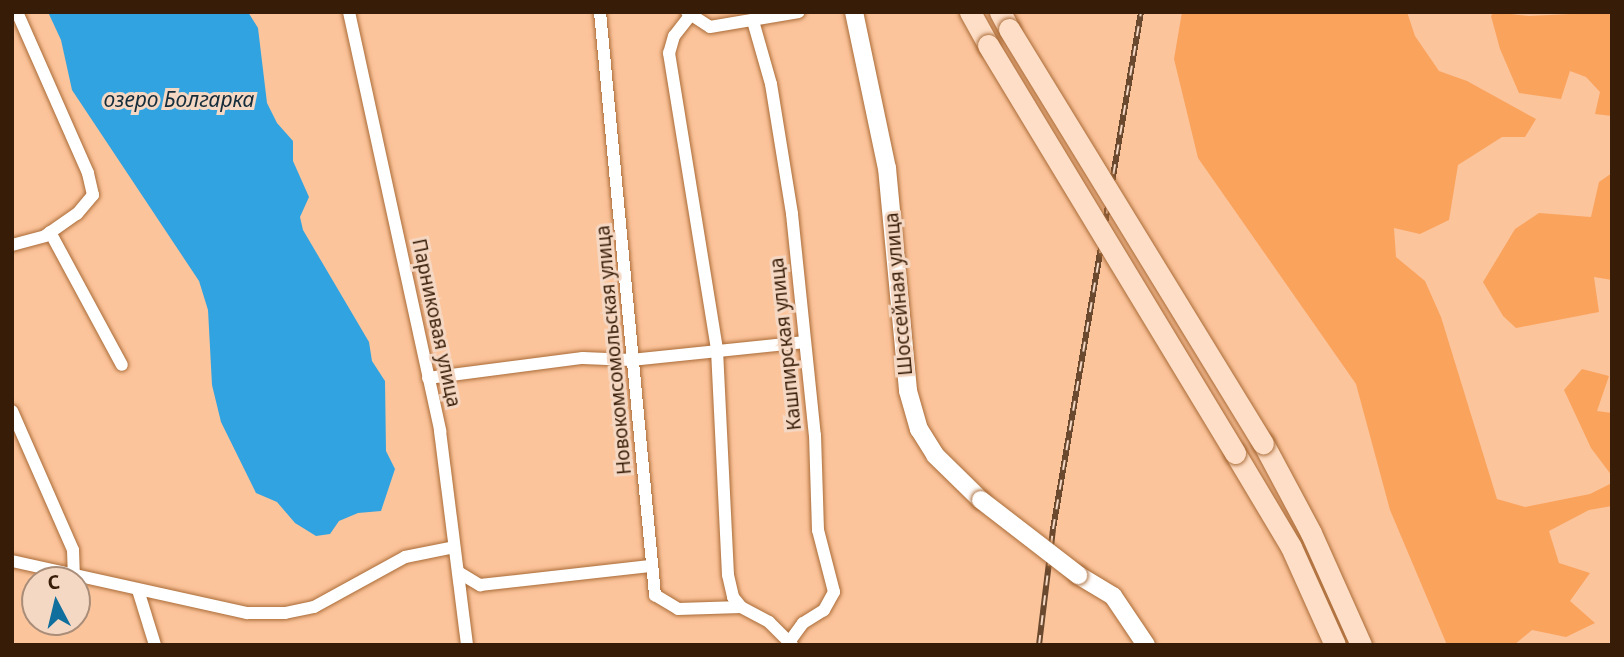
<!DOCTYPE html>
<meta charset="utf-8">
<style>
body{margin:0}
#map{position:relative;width:1624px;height:657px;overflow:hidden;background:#fcc49b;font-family:"Noto Sans",sans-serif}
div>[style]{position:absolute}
.green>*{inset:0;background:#faa35d}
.water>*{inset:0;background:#31a3e1}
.roads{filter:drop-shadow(0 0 2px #aa6b37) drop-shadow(0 0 2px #aa6b37)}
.street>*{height:12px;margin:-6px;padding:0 6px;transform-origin:6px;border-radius:6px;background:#fff}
.secondary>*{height:18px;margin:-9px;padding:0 9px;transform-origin:9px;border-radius:9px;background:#fff}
.primary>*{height:21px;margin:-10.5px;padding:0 10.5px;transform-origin:10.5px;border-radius:10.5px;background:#fedec6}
.rail>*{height:6px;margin-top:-3px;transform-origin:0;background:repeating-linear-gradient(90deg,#f5d8c4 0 10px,#6b492e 0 20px);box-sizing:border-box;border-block:2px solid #6b492e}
.bridges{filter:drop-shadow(0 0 2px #aa6b37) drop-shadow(0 0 2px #aa6b37)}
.secondary-bridge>*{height:18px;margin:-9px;padding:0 9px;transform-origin:9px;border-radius:9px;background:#fff}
.primary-bridge>*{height:21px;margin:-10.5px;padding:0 10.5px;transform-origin:10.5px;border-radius:10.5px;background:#fedec6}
span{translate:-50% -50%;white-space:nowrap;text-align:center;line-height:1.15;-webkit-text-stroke:6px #f5d8c4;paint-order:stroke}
.street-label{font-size:19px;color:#371d07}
.water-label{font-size:21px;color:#152d3b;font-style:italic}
.frame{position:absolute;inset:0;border:14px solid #371d07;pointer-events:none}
.north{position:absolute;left:21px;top:566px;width:70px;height:70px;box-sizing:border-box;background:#f5d8c4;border:2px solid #a98d78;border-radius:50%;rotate:353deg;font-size:19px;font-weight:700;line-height:28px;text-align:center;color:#371d07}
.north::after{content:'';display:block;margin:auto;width:24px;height:32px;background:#116f9d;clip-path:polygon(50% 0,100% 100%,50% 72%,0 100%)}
</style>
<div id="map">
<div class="green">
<div style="clip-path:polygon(1182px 12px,1407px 12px,1415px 36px,1439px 71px,1467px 81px,1536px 119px,1525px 137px,1502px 137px,1458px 165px,1449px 220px,1420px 234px,1394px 228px,1396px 257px,1425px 281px,1441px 317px,1497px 499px,1525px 507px,1590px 494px,1612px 483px,1612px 506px,1589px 510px,1549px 531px,1559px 563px,1590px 573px,1570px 601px,1595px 623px,1566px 637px,1532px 630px,1514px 645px,1447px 645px,1390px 510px,1356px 384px,1198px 158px,1174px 59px)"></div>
<div style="clip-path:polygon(1494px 12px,1529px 16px,1612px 12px,1612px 116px,1595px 114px,1600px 92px,1586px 77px,1570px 71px,1561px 99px,1519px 93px,1500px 49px,1491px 16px)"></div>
<div style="clip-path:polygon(1612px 173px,1612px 280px,1594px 277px,1599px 312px,1516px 328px,1503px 316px,1483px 282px,1515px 229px,1539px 213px,1591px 217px,1599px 182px)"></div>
<div style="clip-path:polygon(1582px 369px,1609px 376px,1597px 411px,1612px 413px,1612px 476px,1591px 448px,1564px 390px)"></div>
</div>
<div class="water">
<div style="clip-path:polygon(48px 12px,248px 12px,258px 28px,267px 103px,277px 123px,293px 141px,293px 161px,309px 197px,300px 217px,303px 230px,369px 342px,372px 361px,385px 381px,386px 451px,395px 469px,381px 511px,358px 513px,339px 521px,330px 534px,316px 536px,295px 523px,277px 502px,256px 493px,221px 422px,212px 385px,208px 310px,199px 281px,72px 90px,61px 40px)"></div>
</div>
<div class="roads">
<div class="street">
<div style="left:349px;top:12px;width:429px;rotate:77.7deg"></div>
<div style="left:440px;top:431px;width:216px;rotate:82.8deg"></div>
<div style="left:600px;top:12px;width:586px;rotate:84.61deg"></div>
<div style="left:655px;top:595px;width:27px;rotate:31deg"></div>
<div style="left:678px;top:609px;width:63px;rotate:-1.8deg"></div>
<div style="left:687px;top:12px;width:27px;rotate:33deg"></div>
<div style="left:710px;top:27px;width:90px;rotate:-9.6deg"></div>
<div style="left:689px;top:17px;width:24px;rotate:128deg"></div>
<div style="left:674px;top:36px;width:18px;rotate:106deg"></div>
<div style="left:669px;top:53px;width:301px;rotate:80.8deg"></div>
<div style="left:717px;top:350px;width:225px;rotate:87.2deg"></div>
<div style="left:728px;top:575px;width:23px;rotate:77deg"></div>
<div style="left:733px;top:597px;width:13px;rotate:51deg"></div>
<div style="left:741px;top:607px;width:32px;rotate:28deg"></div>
<div style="left:769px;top:622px;width:33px;rotate:45deg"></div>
<div style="left:753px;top:21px;width:66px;rotate:74.1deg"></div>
<div style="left:771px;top:84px;width:132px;rotate:80.8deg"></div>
<div style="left:792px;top:214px;width:222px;rotate:84.1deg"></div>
<div style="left:815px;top:435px;width:95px;rotate:88.2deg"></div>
<div style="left:818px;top:530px;width:64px;rotate:75.5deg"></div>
<div style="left:834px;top:592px;width:21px;rotate:119deg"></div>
<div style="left:824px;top:610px;width:25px;rotate:148deg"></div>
<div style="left:803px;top:623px;width:22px;rotate:126deg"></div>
<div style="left:50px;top:232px;width:151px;rotate:61.6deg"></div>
<div style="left:12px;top:245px;width:34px;rotate:-15deg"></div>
<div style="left:45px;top:236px;width:39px;rotate:-35deg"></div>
<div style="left:77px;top:214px;width:25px;rotate:-50deg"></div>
<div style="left:93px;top:195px;width:23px;rotate:-103deg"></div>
<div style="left:88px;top:173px;width:176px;rotate:-113.8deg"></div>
<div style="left:428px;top:378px;width:156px;rotate:-7.4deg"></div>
<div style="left:583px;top:358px;width:48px;rotate:2.4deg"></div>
<div style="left:631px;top:360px;width:175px;rotate:-5.9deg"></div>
<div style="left:12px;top:411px;width:152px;rotate:66.3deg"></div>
<div style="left:73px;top:550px;width:25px;rotate:88deg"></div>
<div style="left:12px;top:561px;width:241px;rotate:12.5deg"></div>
<div style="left:247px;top:613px;width:38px"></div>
<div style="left:285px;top:613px;width:30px;rotate:-12deg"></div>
<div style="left:314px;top:607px;width:104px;rotate:-28.8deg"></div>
<div style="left:405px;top:557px;width:50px;rotate:-11.5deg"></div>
<div style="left:458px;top:572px;width:26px;rotate:31deg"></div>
<div style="left:480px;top:585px;width:171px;rotate:-6.4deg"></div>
<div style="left:138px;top:590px;width:58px;rotate:72.8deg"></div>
</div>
<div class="secondary">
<div style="left:854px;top:12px;width:159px;rotate:78.1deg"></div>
<div style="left:887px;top:168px;width:224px;rotate:84.6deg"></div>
<div style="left:908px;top:391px;width:40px;rotate:74deg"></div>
<div style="left:919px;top:429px;width:31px;rotate:58deg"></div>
<div style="left:935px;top:455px;width:64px;rotate:44.4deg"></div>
<div style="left:1078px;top:575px;width:41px;rotate:31deg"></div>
<div style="left:1113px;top:596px;width:59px;rotate:56deg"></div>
</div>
<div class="primary">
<div style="left:970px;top:12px;width:38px;rotate:61deg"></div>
<div style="left:1000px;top:12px;width:19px;rotate:62deg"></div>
<div style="left:1263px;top:443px;width:102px;rotate:61.9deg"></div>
<div style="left:1311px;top:533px;width:123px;rotate:65.9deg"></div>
<div style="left:1235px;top:453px;width:109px;rotate:59.2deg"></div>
<div style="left:1291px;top:547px;width:107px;rotate:65.8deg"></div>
</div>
</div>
<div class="rail">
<div style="left:1039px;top:645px;width:117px;rotate:-83.1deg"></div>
<div style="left:1053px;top:529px;width:524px;rotate:-80.34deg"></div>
</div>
<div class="bridges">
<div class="secondary-bridge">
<div style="left:981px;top:500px;width:123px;rotate:37.7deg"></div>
</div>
<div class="primary-bridge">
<div style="left:1009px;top:29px;width:486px;rotate:58.5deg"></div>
<div style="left:988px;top:45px;width:477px;rotate:58.8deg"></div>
</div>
</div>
<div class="street-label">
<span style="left:899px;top:294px;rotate:-95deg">Шоссейная улица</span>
<span style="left:436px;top:323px;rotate:78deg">Парниковая улица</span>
<span style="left:786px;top:344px;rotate:-96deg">Кашпирская улица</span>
<span style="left:614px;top:350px;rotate:-95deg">Новокомсомольская улица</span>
</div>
<div class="water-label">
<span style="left:179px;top:99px">озеро Болгарка</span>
</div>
<div class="frame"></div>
<div class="north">С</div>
</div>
